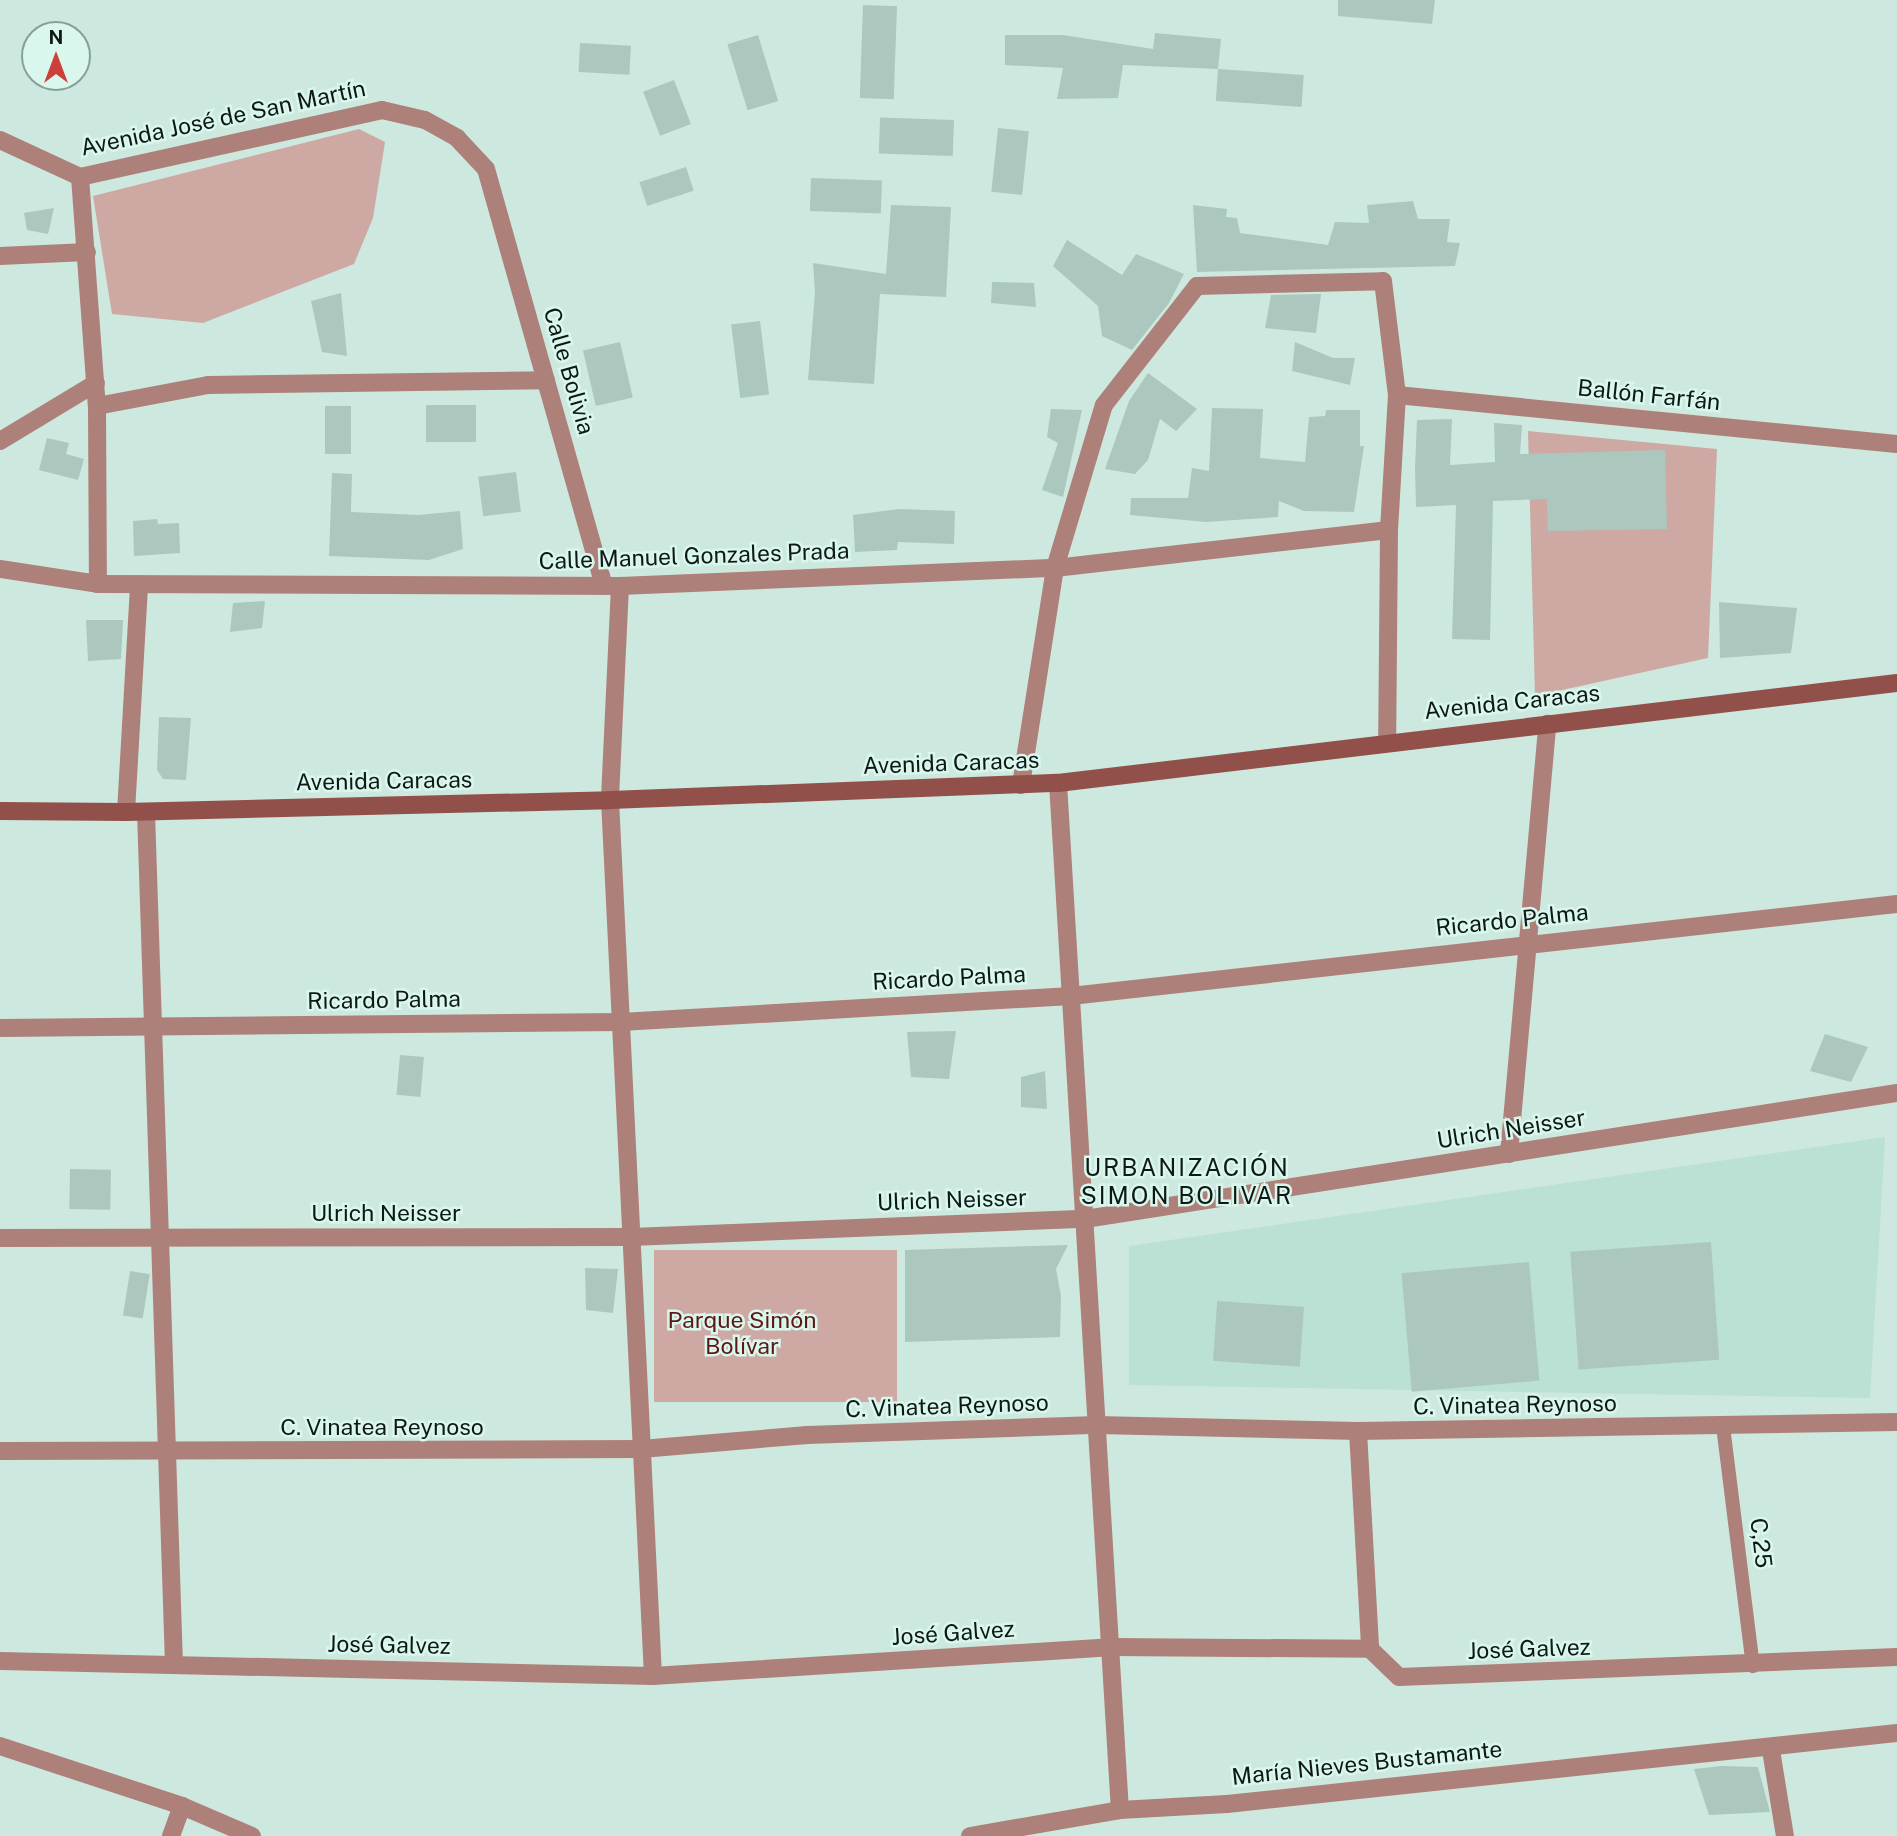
<!DOCTYPE html>
<meta charset="utf-8">
<style>
body{margin:0}
#map{position:relative;width:1897px;height:1836px;overflow:hidden;background:#cde9df;font-family:"Public Sans",sans-serif}
div>[style]{position:absolute}
.built>*{inset:0;background:#bbe0d4}
.green>*{inset:0;background:#cea9a4;transform-origin:0 0}
.building>*{inset:0;background:#acc8be;transform-origin:0 0}
.lane>*{height:14px;margin:-7px;padding:0 7px;transform-origin:7px;border-radius:7px;background:#ae807a}
.street>*{height:18px;margin:-9px;padding:0 9px;transform-origin:9px;border-radius:9px;background:#ae807a}
.secondary>*{height:18px;margin:-9px;padding:0 9px;transform-origin:9px;border-radius:9px;background:#91514a}
span{translate:-50% -50%;white-space:nowrap;text-align:center;line-height:1.15;-webkit-text-stroke:5px #daf7ed;paint-order:stroke}
.street-label{font-size:23px;color:#0e1815}
.park-label{font-size:23px;color:#5c1815}
.neighbourhood-label{font-size:24px;color:#0e1815;letter-spacing:2px}
.north{position:absolute;left:21px;top:21px;width:70px;height:70px;box-sizing:border-box;background:#daf7ed;border:2px solid #889e97;border-radius:50%;rotate:0deg;font-size:19px;font-weight:700;line-height:28px;text-align:center;color:#0e1815}
.north::after{content:'';display:block;margin:auto;width:24px;height:32px;background:#cd3f39;clip-path:polygon(50% 0,100% 100%,50% 72%,0 100%)}
</style>
<div id="map">
<div class="built">
<div style="clip-path:polygon(1885px 1137px,1870px 1398px,1129px 1385px,1129px 1246px)"></div>
</div>
<div class="green">
<div style="clip-path:polygon(359px 129px,385px 142px,373px 218px,354px 264px,203px 323px,112px 314px,93px 196px)"></div>
<div style="clip-path:polygon(1528px 431px,1717px 449px,1708px 658px,1535px 696px)"></div>
<div style="left:897px;top:1250px;width:152px;height:243px;rotate:90deg"></div>
</div>
<div class="building">
<div style="clip-path:polygon(1338px 0,1435px 0,1432px 24px,1338px 16px)"></div>
<div style="left:863px;top:5px;width:34px;height:93px;rotate:2deg"></div>
<div style="clip-path:polygon(1155px 33px,1221px 39px,1218px 69px,1123px 65px,1118px 98px,1057px 99px,1063px 68px,1005px 65px,1005px 35px,1063px 35px,1153px 49px)"></div>
<div style="left:758px;top:35px;width:69px;height:32px;rotate:73deg"></div>
<div style="left:580px;top:43px;width:51px;height:29px;rotate:3deg"></div>
<div style="left:1218px;top:69px;width:86px;height:32px;rotate:4deg"></div>
<div style="left:674px;top:80px;width:47px;height:33px;rotate:69deg"></div>
<div style="left:954px;top:120px;width:36px;height:74px;rotate:92deg"></div>
<div style="left:998px;top:128px;width:31px;height:64px;rotate:6deg"></div>
<div style="left:686px;top:167px;width:25px;height:49px;rotate:72deg"></div>
<div style="left:811px;top:178px;width:71px;height:33px;rotate:2deg"></div>
<div style="clip-path:polygon(1413px 201px,1418px 219px,1450px 219px,1447px 242px,1460px 243px,1455px 266px,1197px 272px,1193px 205px,1227px 209px,1226px 217px,1237px 218px,1240px 233px,1328px 245px,1335px 222px,1369px 223px,1367px 205px)"></div>
<div style="clip-path:polygon(891px 205px,951px 207px,946px 297px,880px 294px,874px 384px,808px 380px,815px 292px,813px 263px,886px 274px)"></div>
<div style="clip-path:polygon(54px 208px,48px 234px,27px 230px,24px 213px)"></div>
<div style="clip-path:polygon(1067px 240px,1122px 275px,1136px 254px,1184px 274px,1169px 303px,1132px 350px,1102px 336px,1098px 306px,1053px 266px)"></div>
<div style="clip-path:polygon(992px 282px,1034px 283px,1036px 307px,991px 303px)"></div>
<div style="clip-path:polygon(341px 293px,347px 356px,322px 352px,311px 301px)"></div>
<div style="clip-path:polygon(1321px 294px,1316px 333px,1265px 328px,1271px 295px)"></div>
<div style="left:760px;top:321px;width:74px;height:29px;rotate:83deg"></div>
<div style="left:620px;top:342px;width:57px;height:38px;rotate:77deg"></div>
<div style="clip-path:polygon(1295px 342px,1333px 358px,1355px 358px,1350px 385px,1292px 371px)"></div>
<div style="clip-path:polygon(1148px 373px,1197px 409px,1176px 431px,1160px 419px,1148px 460px,1135px 474px,1105px 469px,1129px 401px)"></div>
<div style="left:426px;top:405px;width:50px;height:37px"></div>
<div style="left:325px;top:406px;width:26px;height:48px"></div>
<div style="clip-path:polygon(1212px 408px,1263px 409px,1260px 458px,1305px 462px,1309px 417px,1325px 416px,1326px 410px,1360px 410px,1360px 446px,1364px 446px,1354px 512px,1304px 511px,1279px 501px,1278px 517px,1206px 522px,1130px 515px,1131px 498px,1188px 498px,1192px 468px,1209px 471px)"></div>
<div style="clip-path:polygon(1051px 409px,1082px 410px,1063px 497px,1042px 490px,1058px 443px,1047px 437px)"></div>
<div style="clip-path:polygon(1452px 419px,1450px 465px,1495px 462px,1494px 423px,1522px 425px,1520px 454px,1665px 450px,1667px 529px,1548px 531px,1547px 499px,1493px 501px,1490px 640px,1452px 639px,1456px 505px,1416px 507px,1415px 468px,1417px 420px)"></div>
<div style="clip-path:polygon(47px 438px,69px 443px,66px 454px,84px 459px,78px 480px,39px 470px)"></div>
<div style="left:516px;top:472px;width:40px;height:38px;rotate:83deg"></div>
<div style="clip-path:polygon(332px 473px,352px 474px,351px 512px,419px 515px,460px 511px,463px 549px,429px 560px,329px 556px)"></div>
<div style="clip-path:polygon(899px 509px,955px 511px,954px 544px,898px 542px,897px 550px,855px 552px,853px 515px)"></div>
<div style="clip-path:polygon(157px 519px,158px 524px,179px 523px,180px 553px,134px 556px,133px 521px)"></div>
<div style="clip-path:polygon(265px 601px,262px 628px,230px 632px,233px 603px)"></div>
<div style="clip-path:polygon(1719px 602px,1797px 608px,1791px 653px,1720px 658px)"></div>
<div style="clip-path:polygon(86px 620px,123px 620px,121px 659px,88px 661px)"></div>
<div style="clip-path:polygon(159px 717px,191px 718px,186px 780px,163px 779px,157px 770px)"></div>
<div style="clip-path:polygon(956px 1031px,949px 1079px,911px 1077px,907px 1032px)"></div>
<div style="clip-path:polygon(1825px 1034px,1868px 1047px,1851px 1082px,1810px 1071px)"></div>
<div style="left:400px;top:1055px;width:24px;height:40px;rotate:5deg"></div>
<div style="clip-path:polygon(1045px 1071px,1047px 1109px,1021px 1107px,1021px 1077px)"></div>
<div style="left:70px;top:1169px;width:41px;height:40px;rotate:1deg"></div>
<div style="left:1711px;top:1242px;width:118px;height:141px;rotate:86deg"></div>
<div style="clip-path:polygon(1068px 1245px,1056px 1269px,1061px 1296px,1060px 1337px,905px 1342px,905px 1250px)"></div>
<div style="left:1529px;top:1262px;width:119px;height:128px;rotate:85deg"></div>
<div style="clip-path:polygon(585px 1268px,618px 1269px,613px 1313px,586px 1310px)"></div>
<div style="left:130px;top:1271px;width:20px;height:45px;rotate:9deg"></div>
<div style="left:1304px;top:1307px;width:60px;height:87px;rotate:94deg"></div>
<div style="clip-path:polygon(1722px 1766px,1758px 1767px,1770px 1812px,1709px 1815px,1694px 1769px)"></div>
</div>
<div class="lane">
<div style="left:1723px;top:1426px;width:242px;rotate:82.9deg"></div>
</div>
<div class="street">
<div style="left:0;top:140px;width:88px;rotate:24.8deg"></div>
<div style="left:80px;top:177px;width:309px;rotate:-12.5deg"></div>
<div style="left:382px;top:110px;width:44px;rotate:13.1deg"></div>
<div style="left:425px;top:120px;width:37px;rotate:29deg"></div>
<div style="left:457px;top:138px;width:42px;rotate:46.9deg"></div>
<div style="left:486px;top:169px;width:433px;rotate:74.2deg"></div>
<div style="left:80px;top:177px;width:230px;rotate:85.8deg"></div>
<div style="left:97px;top:406px;width:178px;rotate:89.7deg"></div>
<div style="left:0;top:256px;width:87px;rotate:-2.6deg"></div>
<div style="left:1397px;top:395px;width:502px;rotate:5.6deg"></div>
<div style="left:97px;top:406px;width:113px;rotate:-10.7deg"></div>
<div style="left:208px;top:385px;width:338px;rotate:-0.8deg"></div>
<div style="left:0;top:441px;width:112px;rotate:-31.1deg"></div>
<div style="left:0;top:569px;width:99px;rotate:8.7deg"></div>
<div style="left:98px;top:584px;width:522px;rotate:0.22deg"></div>
<div style="left:620px;top:586px;width:435px;rotate:-2.4deg"></div>
<div style="left:1055px;top:568px;width:336px;rotate:-6.5deg"></div>
<div style="left:620px;top:586px;width:214px;rotate:92.7deg"></div>
<div style="left:610px;top:800px;width:877px;rotate:87.19deg"></div>
<div style="left:1058px;top:783px;width:1029px;rotate:86.55deg"></div>
<div style="left:1021px;top:785px;width:220px;rotate:-81.1deg"></div>
<div style="left:1055px;top:568px;width:170px;rotate:-73.3deg"></div>
<div style="left:1104px;top:405px;width:151px;rotate:-52deg"></div>
<div style="left:1197px;top:286px;width:186px;rotate:-1.5deg"></div>
<div style="left:1383px;top:281px;width:115px;rotate:83deg"></div>
<div style="left:1397px;top:395px;width:135px;rotate:93.4deg"></div>
<div style="left:1389px;top:530px;width:211px;rotate:90.5deg"></div>
<div style="left:126px;top:812px;width:228px;rotate:-86.7deg"></div>
<div style="left:146px;top:812px;width:853px;rotate:88.12deg"></div>
<div style="left:0;top:1028px;width:621px;rotate:-0.55deg"></div>
<div style="left:621px;top:1022px;width:451px;rotate:-3.3deg"></div>
<div style="left:1071px;top:996px;width:831px;rotate:-6.36deg"></div>
<div style="left:1509px;top:1154px;width:432px;rotate:-84.9deg"></div>
<div style="left:0;top:1238px;width:631px;rotate:-0.09deg"></div>
<div style="left:631px;top:1237px;width:454px;rotate:-2.3deg"></div>
<div style="left:1085px;top:1219px;width:822px;rotate:-8.82deg"></div>
<div style="left:1358px;top:1431px;width:218px;rotate:86.8deg"></div>
<div style="left:0;top:1451px;width:641px;rotate:-0.18deg"></div>
<div style="left:641px;top:1449px;width:167px;rotate:-4.8deg"></div>
<div style="left:807px;top:1435px;width:290px;rotate:-2deg"></div>
<div style="left:1097px;top:1425px;width:261px;rotate:1.3deg"></div>
<div style="left:1358px;top:1431px;width:539px;rotate:-0.96deg"></div>
<div style="left:0;top:1661px;width:653px;rotate:1.32deg"></div>
<div style="left:653px;top:1676px;width:458px;rotate:-3.6deg"></div>
<div style="left:1110px;top:1647px;width:260px;rotate:0.4deg"></div>
<div style="left:1370px;top:1649px;width:40px;rotate:44deg"></div>
<div style="left:1399px;top:1677px;width:498px;rotate:-2.3deg"></div>
<div style="left:0;top:1746px;width:192px;rotate:18.2deg"></div>
<div style="left:182px;top:1806px;width:76px;rotate:23.2deg"></div>
<div style="left:1771px;top:1750px;width:87px;rotate:80.8deg"></div>
<div style="left:171px;top:1836px;width:32px;rotate:-70deg"></div>
<div style="left:970px;top:1836px;width:152px;rotate:-9.8deg"></div>
<div style="left:1120px;top:1810px;width:107px;rotate:-3.2deg"></div>
<div style="left:1227px;top:1804px;width:674px;rotate:-6.05deg"></div>
</div>
<div class="secondary">
<div style="left:0;top:811px;width:126px;rotate:0.5deg"></div>
<div style="left:126px;top:812px;width:484px;rotate:-1.4deg"></div>
<div style="left:610px;top:800px;width:448px;rotate:-2.2deg"></div>
<div style="left:1058px;top:783px;width:845px;rotate:-6.8deg"></div>
</div>
<div class="street-label">
<span style="left:223px;top:118px;rotate:-12deg">Avenida José de San Martín</span>
<span style="left:569px;top:371px;rotate:74deg">Calle Bolivia</span>
<span style="left:1649px;top:395px;rotate:6deg">Ballón Farfán</span>
<span style="left:694px;top:556px;rotate:-2deg">Calle Manuel Gonzales Prada</span>
<span style="left:1512px;top:702px;rotate:-6deg">Avenida Caracas</span>
<span style="left:951px;top:763px;rotate:-2deg">Avenida Caracas</span>
<span style="left:384px;top:781px;rotate:-1deg">Avenida Caracas</span>
<span style="left:1512px;top:920px;rotate:-6deg">Ricardo Palma</span>
<span style="left:949px;top:978px;rotate:-3deg">Ricardo Palma</span>
<span style="left:384px;top:1000px;rotate:-1deg">Ricardo Palma</span>
<span style="left:1511px;top:1129px;rotate:-9deg">Ulrich Neisser</span>
<span style="left:952px;top:1200px;rotate:-2deg">Ulrich Neisser</span>
<span style="left:386px;top:1213px">Ulrich Neisser</span>
<span style="left:1515px;top:1405px;rotate:-1deg">C. Vinatea Reynoso</span>
<span style="left:947px;top:1406px;rotate:-2deg">C. Vinatea Reynoso</span>
<span style="left:382px;top:1427px">C. Vinatea Reynoso</span>
<span style="left:1761px;top:1543px;rotate:83deg">C,25</span>
<span style="left:953px;top:1633px;rotate:-4deg">José Galvez</span>
<span style="left:389px;top:1645px;rotate:1deg">José Galvez</span>
<span style="left:1529px;top:1649px;rotate:-2deg">José Galvez</span>
<span style="left:1367px;top:1763px;rotate:-6deg">María Nieves Bustamante</span>
</div>
<div class="park-label">
<span style="left:742px;top:1333px">Parque Simón<br>Bolívar</span>
</div>
<div class="neighbourhood-label">
<span style="left:1187px;top:1182px">URBANIZACIÓN<br>SIMON BOLIVAR</span>
</div>
<div class="north">N</div>
</div>
